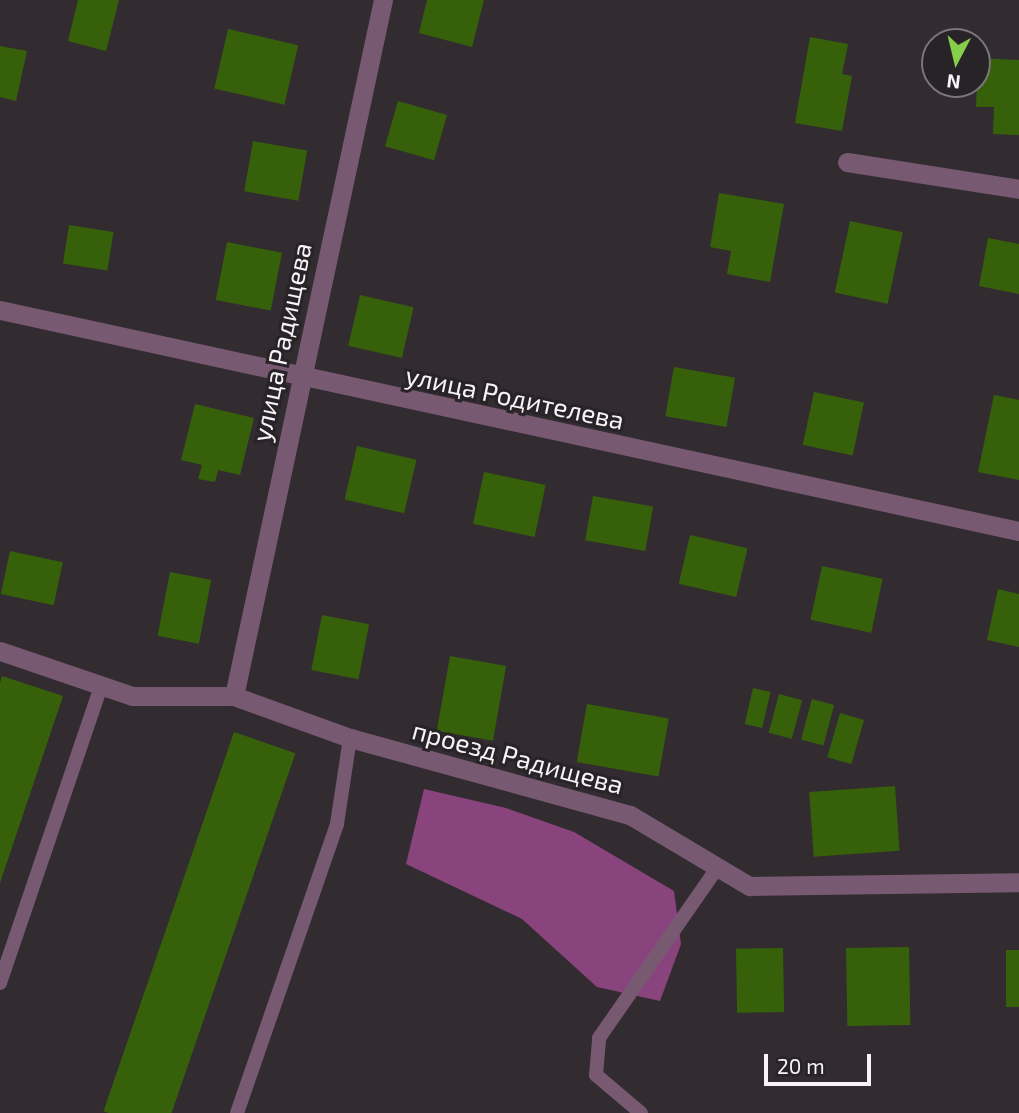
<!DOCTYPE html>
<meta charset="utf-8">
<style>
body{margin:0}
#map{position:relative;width:1019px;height:1113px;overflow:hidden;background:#322c31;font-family:"Exo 2",sans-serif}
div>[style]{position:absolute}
.forest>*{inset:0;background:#89447e}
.building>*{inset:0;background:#36610a;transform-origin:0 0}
.service>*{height:14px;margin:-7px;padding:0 7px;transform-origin:7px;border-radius:7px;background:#785972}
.minor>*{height:19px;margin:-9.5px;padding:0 9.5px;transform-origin:9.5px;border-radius:9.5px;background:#785972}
span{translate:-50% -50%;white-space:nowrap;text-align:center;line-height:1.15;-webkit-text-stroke:6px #282327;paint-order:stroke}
.street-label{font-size:26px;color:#f7f3f6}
.north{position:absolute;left:921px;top:28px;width:70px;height:70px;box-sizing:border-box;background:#282327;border:2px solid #7b767a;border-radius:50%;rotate:187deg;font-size:19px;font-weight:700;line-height:28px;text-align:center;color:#f7f3f6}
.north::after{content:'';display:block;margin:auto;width:24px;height:32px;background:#86cf4b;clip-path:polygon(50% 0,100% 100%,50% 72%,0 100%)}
.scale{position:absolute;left:764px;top:1054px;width:107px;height:32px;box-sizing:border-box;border:4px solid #f7f3f6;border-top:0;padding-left:9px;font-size:21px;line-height:24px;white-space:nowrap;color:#f7f3f6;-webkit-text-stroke:5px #282327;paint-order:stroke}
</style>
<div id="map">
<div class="forest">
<div style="clip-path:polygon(424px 789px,506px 808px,574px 832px,674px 891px,681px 944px,660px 1001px,597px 987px,522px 919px,406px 864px)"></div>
</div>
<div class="building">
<div style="clip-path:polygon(78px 0,119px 0,106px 51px,68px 41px)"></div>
<div style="clip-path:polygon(427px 0,484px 0,472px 47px,419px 33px)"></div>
<div style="left:228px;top:29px;width:72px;height:61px;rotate:13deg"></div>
<div style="clip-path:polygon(810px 37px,848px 44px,842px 74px,852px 76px,842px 131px,795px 123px)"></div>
<div style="clip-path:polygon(0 46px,27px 51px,16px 101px,0 97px)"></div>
<div style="clip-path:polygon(978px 58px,1019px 60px,1019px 135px,993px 134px,994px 107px,976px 107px)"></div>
<div style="left:398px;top:101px;width:51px;height:47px;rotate:16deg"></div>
<div style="left:253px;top:141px;width:55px;height:51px;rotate:10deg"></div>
<div style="clip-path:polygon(719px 193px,784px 204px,770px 282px,727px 274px,731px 251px,710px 247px)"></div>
<div style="left:850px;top:221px;width:54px;height:73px;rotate:12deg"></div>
<div style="left:69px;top:225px;width:45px;height:39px;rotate:9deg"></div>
<div style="clip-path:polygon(988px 238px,1019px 244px,1019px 294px,979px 286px)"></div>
<div style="left:227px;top:242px;width:56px;height:59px;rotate:11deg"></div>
<div style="left:360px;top:295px;width:55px;height:52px;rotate:13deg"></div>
<div style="left:674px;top:367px;width:62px;height:50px;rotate:10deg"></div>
<div style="left:814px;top:392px;width:51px;height:54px;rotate:12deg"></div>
<div style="clip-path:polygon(994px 395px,1019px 400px,1019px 480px,978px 472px)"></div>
<div style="clip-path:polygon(195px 404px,254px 418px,240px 475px,218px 470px,215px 482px,198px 479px,202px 465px,181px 460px)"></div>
<div style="left:357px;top:446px;width:61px;height:55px;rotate:13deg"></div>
<div style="left:484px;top:472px;width:63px;height:53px;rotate:12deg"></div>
<div style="left:593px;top:496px;width:61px;height:45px;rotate:10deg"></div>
<div style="left:690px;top:535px;width:59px;height:50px;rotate:13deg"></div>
<div style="left:10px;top:551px;width:54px;height:44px;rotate:12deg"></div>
<div style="left:822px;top:566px;width:62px;height:55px;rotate:12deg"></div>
<div style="left:170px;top:572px;width:42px;height:65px;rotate:11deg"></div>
<div style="clip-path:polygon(998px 589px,1019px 594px,1019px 647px,987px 640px)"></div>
<div style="left:322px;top:615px;width:48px;height:56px;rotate:11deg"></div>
<div style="left:450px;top:656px;width:57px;height:76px;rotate:10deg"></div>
<div style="clip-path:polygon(2px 676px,63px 696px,0 883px,0 683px)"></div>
<div style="left:753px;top:688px;width:18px;height:37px;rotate:13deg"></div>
<div style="left:779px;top:694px;width:24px;height:40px;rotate:15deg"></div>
<div style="left:812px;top:699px;width:23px;height:42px;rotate:15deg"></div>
<div style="left:587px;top:704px;width:83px;height:59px;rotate:10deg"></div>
<div style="left:840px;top:713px;width:25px;height:46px;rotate:16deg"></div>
<div style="left:234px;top:732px;width:65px;height:401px;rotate:19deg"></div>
<div style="left:895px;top:786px;width:65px;height:86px;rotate:86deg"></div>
<div style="left:909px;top:947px;width:78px;height:63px;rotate:89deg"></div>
<div style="left:783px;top:948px;width:64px;height:47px;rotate:89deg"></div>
<div style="left:1019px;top:950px;width:57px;height:13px;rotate:90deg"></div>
</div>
<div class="service">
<div style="left:0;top:983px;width:314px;rotate:-71.2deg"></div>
<div style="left:237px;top:1113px;width:306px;rotate:-70.9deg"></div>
<div style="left:337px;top:824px;width:87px;rotate:-81.4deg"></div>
<div style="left:641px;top:1113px;width:59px;rotate:-139.8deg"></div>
<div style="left:596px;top:1075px;width:37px;rotate:-85deg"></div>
<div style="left:599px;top:1038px;width:208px;rotate:-55.2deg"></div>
</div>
<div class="minor">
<div style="left:847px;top:162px;width:174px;rotate:8.9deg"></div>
<div style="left:0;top:310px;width:1043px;rotate:12.24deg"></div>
<div style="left:0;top:651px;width:139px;rotate:18.8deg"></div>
<div style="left:132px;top:696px;width:102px"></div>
<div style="left:234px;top:696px;width:123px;rotate:19.9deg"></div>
<div style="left:350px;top:738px;width:290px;rotate:15.4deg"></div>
<div style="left:630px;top:815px;width:139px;rotate:30.8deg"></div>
<div style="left:749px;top:886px;width:270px;rotate:-0.8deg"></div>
<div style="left:234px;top:696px;width:712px;rotate:-77.92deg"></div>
</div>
<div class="street-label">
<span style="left:281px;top:342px;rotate:-78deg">улица Радищева</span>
<span style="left:515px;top:397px;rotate:12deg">улица Родителева</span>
<span style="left:518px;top:757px;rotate:15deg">проезд Радищева</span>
</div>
<div class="north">N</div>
<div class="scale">20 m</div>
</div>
